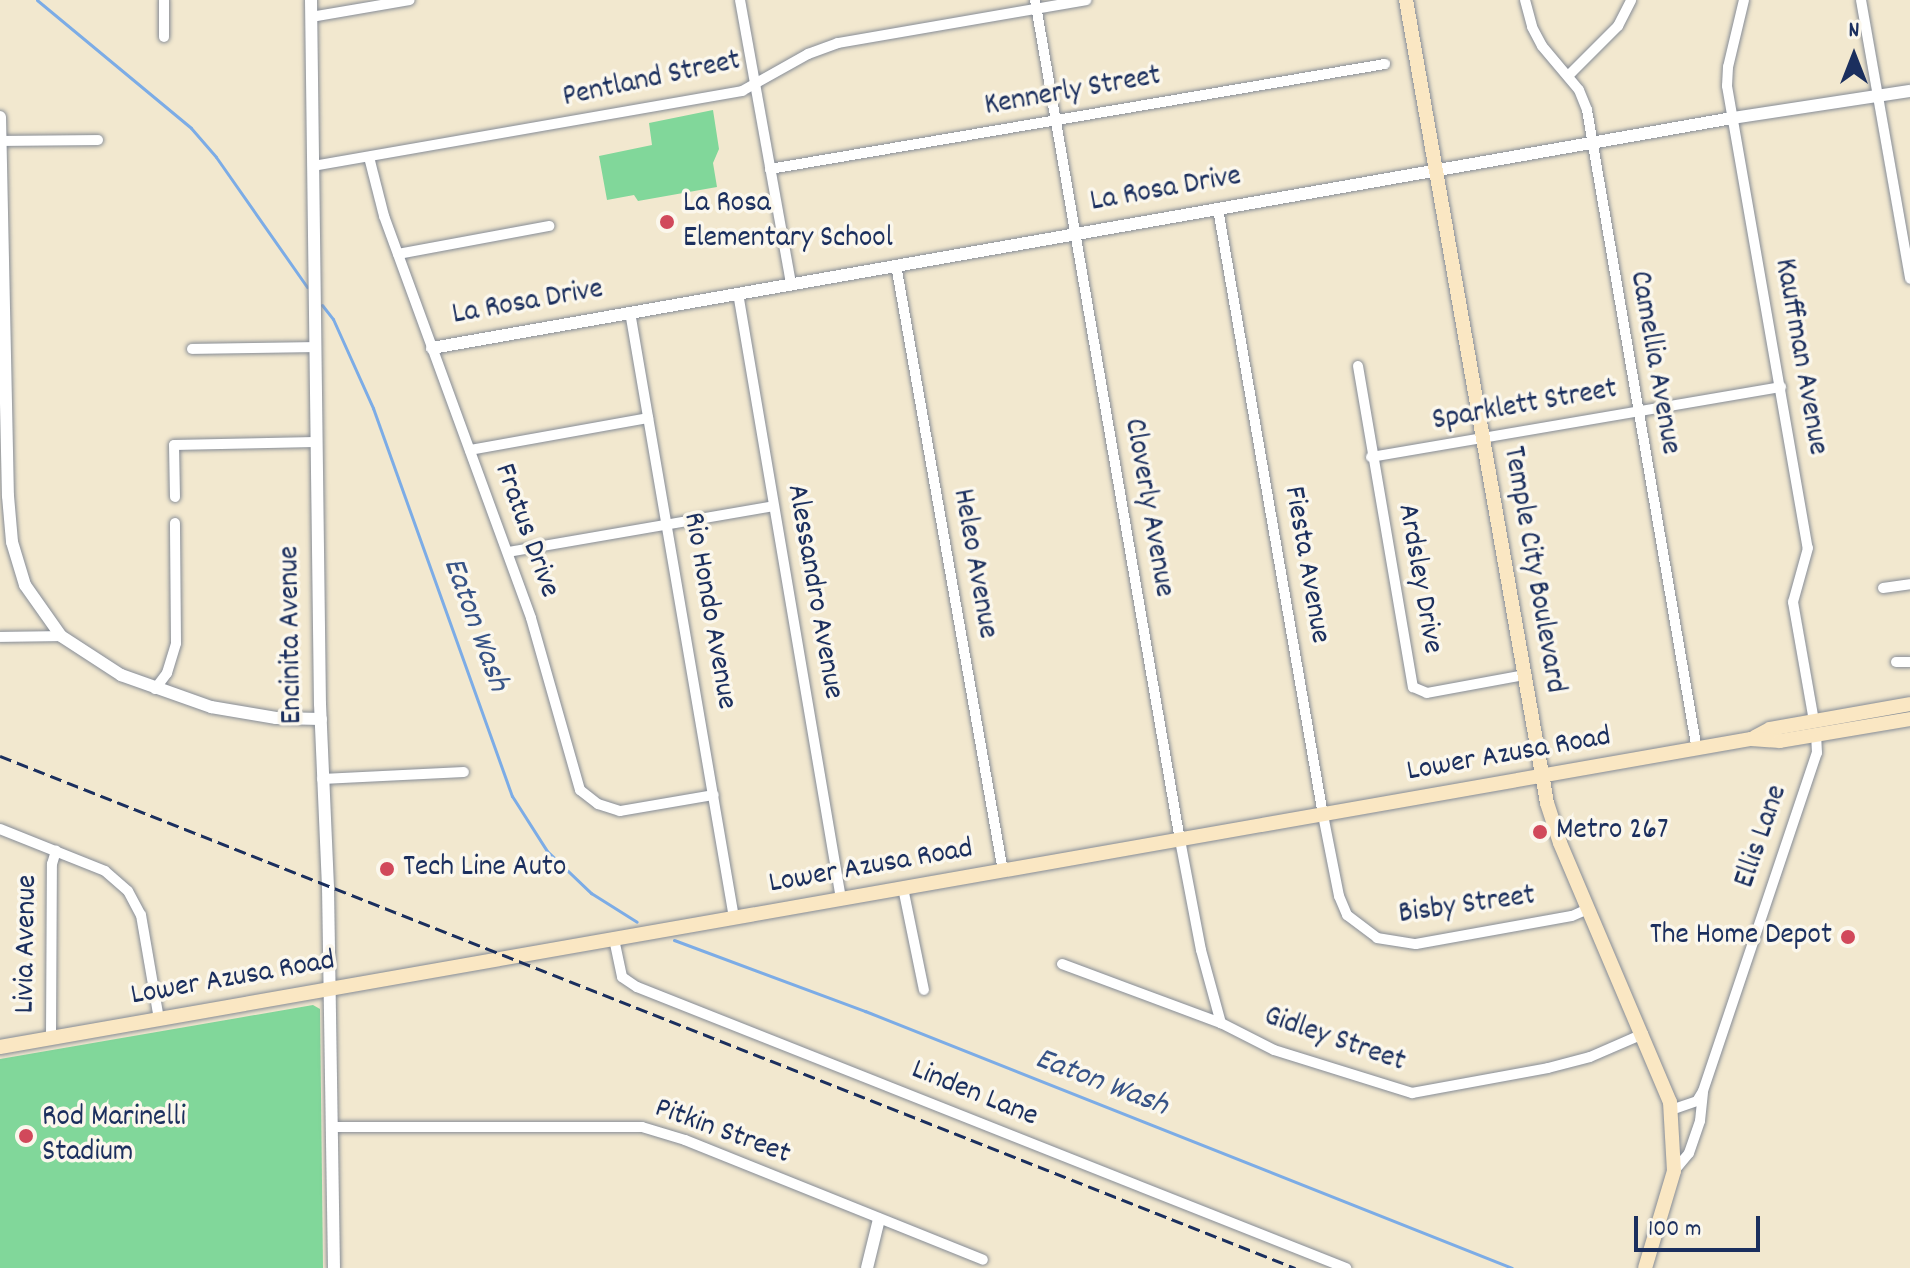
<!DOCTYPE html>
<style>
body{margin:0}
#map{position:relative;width:1910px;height:1268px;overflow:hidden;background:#f2e8cf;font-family:Dekko,sans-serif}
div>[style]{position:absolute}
.green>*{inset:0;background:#81d79a}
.stream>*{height:3px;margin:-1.5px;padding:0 1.5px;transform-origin:1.5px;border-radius:1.5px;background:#7cace6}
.roads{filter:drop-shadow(0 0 2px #868c96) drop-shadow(0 0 2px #868c96)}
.minor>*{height:10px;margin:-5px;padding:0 5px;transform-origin:5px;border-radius:5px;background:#fff}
.tertiary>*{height:12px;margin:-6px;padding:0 6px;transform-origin:6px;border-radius:6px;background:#fff}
.secondary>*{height:14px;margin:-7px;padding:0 7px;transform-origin:7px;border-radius:7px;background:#fae7c3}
.rail>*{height:3px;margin-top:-1.5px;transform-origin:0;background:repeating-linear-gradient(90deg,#1b2f5e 0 12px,transparent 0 18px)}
.dots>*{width:22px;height:22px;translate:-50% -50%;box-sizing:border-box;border:4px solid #fbf7ec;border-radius:50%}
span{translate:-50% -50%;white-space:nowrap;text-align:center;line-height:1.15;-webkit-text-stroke:7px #fbf7ec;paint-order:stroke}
.street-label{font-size:30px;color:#1b2f5e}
.poi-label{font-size:30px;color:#1b2f5e}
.left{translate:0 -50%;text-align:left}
.right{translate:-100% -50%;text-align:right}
.water-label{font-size:32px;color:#385487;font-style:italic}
.north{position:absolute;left:1814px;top:16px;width:80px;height:80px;-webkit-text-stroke:6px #fbf7ec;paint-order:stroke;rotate:0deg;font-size:22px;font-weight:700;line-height:32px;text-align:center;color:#1b2f5e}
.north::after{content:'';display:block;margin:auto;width:28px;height:36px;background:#1b2f5e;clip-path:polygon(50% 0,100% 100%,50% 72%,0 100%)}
.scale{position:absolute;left:1634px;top:1216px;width:126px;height:36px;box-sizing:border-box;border:4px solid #1b2f5e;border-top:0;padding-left:10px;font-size:24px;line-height:28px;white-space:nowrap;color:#1b2f5e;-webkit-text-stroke:6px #fbf7ec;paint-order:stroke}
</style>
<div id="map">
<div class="green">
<div style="clip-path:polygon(713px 110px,719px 149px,713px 163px,717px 187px,638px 201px,634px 195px,607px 200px,599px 156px,652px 145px,649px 123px)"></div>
<div style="clip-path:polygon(313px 1005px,320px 1009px,323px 1268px,0 1268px,0 1059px)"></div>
</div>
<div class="stream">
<div style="left:37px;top:0;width:200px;rotate:39.7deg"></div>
<div style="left:191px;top:128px;width:38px;rotate:49deg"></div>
<div style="left:216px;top:157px;width:159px;rotate:55deg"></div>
<div style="left:322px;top:305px;width:18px;rotate:52deg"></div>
<div style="left:333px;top:319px;width:98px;rotate:65.8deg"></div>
<div style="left:373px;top:408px;width:412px;rotate:70.3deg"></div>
<div style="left:512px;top:796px;width:65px;rotate:57.5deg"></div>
<div style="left:547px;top:851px;width:61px;rotate:43.7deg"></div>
<div style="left:591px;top:893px;width:54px;rotate:32.2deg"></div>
<div style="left:674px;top:940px;width:204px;rotate:20.4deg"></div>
<div style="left:865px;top:1011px;width:696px;rotate:21.66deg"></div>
</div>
<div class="roads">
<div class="minor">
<div style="left:164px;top:0;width:37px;rotate:90deg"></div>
<div style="left:740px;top:0;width:288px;rotate:79.8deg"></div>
<div style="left:1035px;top:0;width:852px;rotate:80.21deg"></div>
<div style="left:1180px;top:840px;width:112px;rotate:79.2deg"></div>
<div style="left:1201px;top:950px;width:76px;rotate:74.7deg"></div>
<div style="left:1525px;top:0;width:28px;rotate:75deg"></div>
<div style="left:1532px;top:27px;width:21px;rotate:62deg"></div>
<div style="left:1542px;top:46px;width:57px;rotate:49.9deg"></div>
<div style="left:1579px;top:90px;width:22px;rotate:68deg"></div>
<div style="left:1587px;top:110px;width:649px;rotate:80.25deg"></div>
<div style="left:1744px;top:0;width:69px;rotate:103.4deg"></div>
<div style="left:1728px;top:67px;width:19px;rotate:93deg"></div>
<div style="left:1727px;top:86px;width:469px;rotate:80.1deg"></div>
<div style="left:1808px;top:548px;width:56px;rotate:105.5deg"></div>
<div style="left:1793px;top:602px;width:121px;rotate:80deg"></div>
<div style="left:1861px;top:0;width:283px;rotate:80deg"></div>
<div style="left:311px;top:17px;width:100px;rotate:-9.7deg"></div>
<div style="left:1568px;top:76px;width:71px;rotate:-45deg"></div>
<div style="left:1618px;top:26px;width:29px;rotate:-63deg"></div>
<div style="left:2px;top:141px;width:96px;rotate:-0.6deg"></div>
<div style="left:369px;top:157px;width:61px;rotate:75.7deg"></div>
<div style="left:384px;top:216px;width:428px;rotate:69.9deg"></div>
<div style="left:531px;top:618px;width:179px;rotate:74.1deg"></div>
<div style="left:580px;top:790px;width:23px;rotate:38deg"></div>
<div style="left:598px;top:804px;width:23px;rotate:18deg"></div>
<div style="left:620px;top:811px;width:95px;rotate:-9.7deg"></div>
<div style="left:313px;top:166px;width:436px;rotate:-9.9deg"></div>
<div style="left:742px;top:91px;width:76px;rotate:-29.3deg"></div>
<div style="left:808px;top:54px;width:32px;rotate:-20deg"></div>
<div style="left:838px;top:43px;width:252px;rotate:-9.8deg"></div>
<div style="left:770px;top:169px;width:624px;rotate:-9.69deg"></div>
<div style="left:1218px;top:209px;width:615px;rotate:80.17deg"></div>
<div style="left:1323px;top:815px;width:83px;rotate:78.8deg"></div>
<div style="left:1339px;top:896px;width:21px;rotate:67deg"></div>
<div style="left:1347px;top:915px;width:38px;rotate:37deg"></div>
<div style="left:1377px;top:938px;width:39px;rotate:9deg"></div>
<div style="left:1416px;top:944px;width:158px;rotate:-10.2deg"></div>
<div style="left:1572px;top:916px;width:17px;rotate:-24deg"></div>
<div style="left:398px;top:254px;width:154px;rotate:-10.5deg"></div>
<div style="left:896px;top:265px;width:615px;rotate:79.99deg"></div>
<div style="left:738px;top:293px;width:615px;rotate:80.35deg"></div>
<div style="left:630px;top:312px;width:615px;rotate:80.26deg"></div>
<div style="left:192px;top:349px;width:122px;rotate:-0.9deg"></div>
<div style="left:1358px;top:366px;width:326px;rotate:80.3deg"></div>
<div style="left:1413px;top:687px;width:15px;rotate:23deg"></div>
<div style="left:1427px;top:693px;width:99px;rotate:-10.5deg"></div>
<div style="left:470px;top:450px;width:181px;rotate:-10.2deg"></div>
<div style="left:1371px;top:457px;width:416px;rotate:-9.7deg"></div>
<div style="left:175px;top:497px;width:52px;rotate:-91.1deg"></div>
<div style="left:174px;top:445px;width:141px;rotate:-1.2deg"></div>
<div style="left:508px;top:552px;width:269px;rotate:-9.8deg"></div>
<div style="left:1883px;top:588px;width:27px;rotate:-8deg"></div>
<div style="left:0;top:637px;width:61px;rotate:-0.9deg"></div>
<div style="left:1896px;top:662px;width:14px"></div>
<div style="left:155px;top:689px;width:20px;rotate:-53deg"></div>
<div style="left:167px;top:673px;width:31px;rotate:-73deg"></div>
<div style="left:176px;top:643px;width:120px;rotate:-90.5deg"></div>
<div style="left:322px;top:779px;width:142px;rotate:-2.8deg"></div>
<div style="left:0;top:829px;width:113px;rotate:21.8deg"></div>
<div style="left:105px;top:871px;width:30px;rotate:41deg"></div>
<div style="left:128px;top:891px;width:27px;rotate:62deg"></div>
<div style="left:141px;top:915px;width:106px;rotate:80.2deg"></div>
<div style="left:903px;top:888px;width:104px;rotate:78.4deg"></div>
<div style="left:614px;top:939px;width:39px;rotate:78deg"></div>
<div style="left:622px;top:977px;width:18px;rotate:34deg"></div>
<div style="left:637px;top:987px;width:763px;rotate:21.62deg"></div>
<div style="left:1062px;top:964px;width:170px;rotate:20.4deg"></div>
<div style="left:1221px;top:1023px;width:59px;rotate:27deg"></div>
<div style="left:1274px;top:1050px;width:145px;rotate:17.3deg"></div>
<div style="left:1412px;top:1093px;width:138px;rotate:-10.4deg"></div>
<div style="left:1548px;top:1068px;width:43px;rotate:-14.7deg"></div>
<div style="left:1590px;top:1057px;width:58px;rotate:-23.5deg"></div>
<div style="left:51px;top:1038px;width:174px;rotate:-89.7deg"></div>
<div style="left:52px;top:864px;width:14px;rotate:-73deg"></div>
<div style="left:1671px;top:1110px;width:28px;rotate:-19deg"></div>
<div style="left:1697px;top:1101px;width:12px;rotate:-59deg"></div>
<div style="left:1703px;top:1091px;width:357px;rotate:-71.4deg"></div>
<div style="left:1817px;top:753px;width:19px;rotate:-93deg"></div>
<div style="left:334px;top:1127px;width:308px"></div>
<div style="left:642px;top:1127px;width:45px;rotate:16.8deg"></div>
<div style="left:685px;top:1140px;width:321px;rotate:21.9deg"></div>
<div style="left:1674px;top:1171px;width:23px;rotate:-50deg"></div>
<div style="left:1689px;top:1153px;width:34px;rotate:-71deg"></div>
<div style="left:1700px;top:1121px;width:28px;rotate:-84deg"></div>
</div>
<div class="tertiary">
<div style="left:311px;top:0;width:704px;rotate:89.27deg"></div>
<div style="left:320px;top:704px;width:183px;rotate:87.5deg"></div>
<div style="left:328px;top:887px;width:381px;rotate:89.1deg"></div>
<div style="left:0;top:117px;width:379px;rotate:88.8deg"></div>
<div style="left:8px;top:496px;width:46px;rotate:85deg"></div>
<div style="left:12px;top:542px;width:45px;rotate:73.2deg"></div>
<div style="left:25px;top:585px;width:62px;rotate:54.8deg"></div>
<div style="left:61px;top:636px;width:72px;rotate:33deg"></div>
<div style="left:121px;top:675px;width:96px;rotate:19.6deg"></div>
<div style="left:211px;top:707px;width:66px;rotate:9.6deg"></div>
<div style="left:276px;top:718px;width:45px;rotate:1.3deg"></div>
<div style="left:432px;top:348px;width:1321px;rotate:-10.03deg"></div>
<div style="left:1733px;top:118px;width:179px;rotate:-8.7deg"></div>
<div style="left:867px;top:1268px;width:50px;rotate:-76.2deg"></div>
</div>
<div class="secondary">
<div style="left:1406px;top:0;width:815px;rotate:80.04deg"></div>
<div style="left:1547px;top:803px;width:42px;rotate:72deg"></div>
<div style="left:1560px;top:843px;width:281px;rotate:67deg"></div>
<div style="left:1670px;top:1102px;width:69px;rotate:86.7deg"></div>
<div style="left:1674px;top:1171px;width:101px;rotate:106.6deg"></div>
<div style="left:1755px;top:737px;width:17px;rotate:-28deg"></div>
<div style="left:1770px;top:729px;width:142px;rotate:-10.1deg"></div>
<div style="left:0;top:1047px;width:1778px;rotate:-9.98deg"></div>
<div style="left:1751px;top:739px;width:29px;rotate:4deg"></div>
<div style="left:1780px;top:741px;width:132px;rotate:-9.6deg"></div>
</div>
</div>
<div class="rail">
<div style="left:0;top:756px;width:1393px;rotate:21.57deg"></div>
</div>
<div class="dots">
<div style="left:667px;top:222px;background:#d1495b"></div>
<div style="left:1540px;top:832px;background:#d1495b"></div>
<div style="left:387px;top:869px;background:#d1495b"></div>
<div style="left:1848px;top:937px;background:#d1495b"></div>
<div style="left:26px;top:1136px;background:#d1495b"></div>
</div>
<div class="street-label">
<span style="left:652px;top:81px;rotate:-12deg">Pentland Street</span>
<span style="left:1073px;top:93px;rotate:-10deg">Kennerly Street</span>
<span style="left:1166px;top:191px;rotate:-10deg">La Rosa Drive</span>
<span style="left:528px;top:304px;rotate:-10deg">La Rosa Drive</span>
<span style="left:1799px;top:357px;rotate:80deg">Kauffman Avenue</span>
<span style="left:1653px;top:363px;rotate:80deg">Camellia Avenue</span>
<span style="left:1525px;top:407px;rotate:-10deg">Sparklett Street</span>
<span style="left:1147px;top:508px;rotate:80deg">Cloverly Avenue</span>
<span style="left:525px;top:531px;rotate:70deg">Fratus Drive</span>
<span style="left:973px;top:564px;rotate:80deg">Heleo Avenue</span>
<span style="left:1305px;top:565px;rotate:80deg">Fiesta Avenue</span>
<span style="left:1532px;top:570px;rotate:80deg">Temple City Boulevard</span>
<span style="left:1418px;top:579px;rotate:80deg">Ardsley Drive</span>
<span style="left:813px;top:592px;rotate:80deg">Alessandro Avenue</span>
<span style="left:708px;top:611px;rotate:80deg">Rio Hondo Avenue</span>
<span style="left:293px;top:635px;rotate:-91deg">Encinita Avenue</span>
<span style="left:1509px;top:756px;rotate:-10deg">Lower Azusa Road</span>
<span style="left:1763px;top:837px;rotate:-71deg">Ellis Lane</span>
<span style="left:871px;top:868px;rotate:-10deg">Lower Azusa Road</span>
<span style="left:1467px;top:907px;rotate:-8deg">Bisby Street</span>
<span style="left:28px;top:944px;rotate:-89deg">Livia Avenue</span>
<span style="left:233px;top:980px;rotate:-10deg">Lower Azusa Road</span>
<span style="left:1334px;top:1041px;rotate:19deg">Gidley Street</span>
<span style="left:974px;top:1095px;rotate:22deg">Linden Lane</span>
<span style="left:722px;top:1133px;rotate:20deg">Pitkin Street</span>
</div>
<div class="poi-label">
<span class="left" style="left:683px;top:222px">La Rosa<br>Elementary School</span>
<span class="left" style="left:1556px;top:832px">Metro 267</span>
<span class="left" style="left:403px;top:869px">Tech Line Auto</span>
<span class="right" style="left:1832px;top:937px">The Home Depot</span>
<span class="left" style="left:42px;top:1136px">Rod Marinelli<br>Stadium</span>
</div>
<div class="water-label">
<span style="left:474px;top:625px;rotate:70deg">Eaton Wash</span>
<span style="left:1101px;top:1084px;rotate:21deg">Eaton Wash</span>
</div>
<div class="north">N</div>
<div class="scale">100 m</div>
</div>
